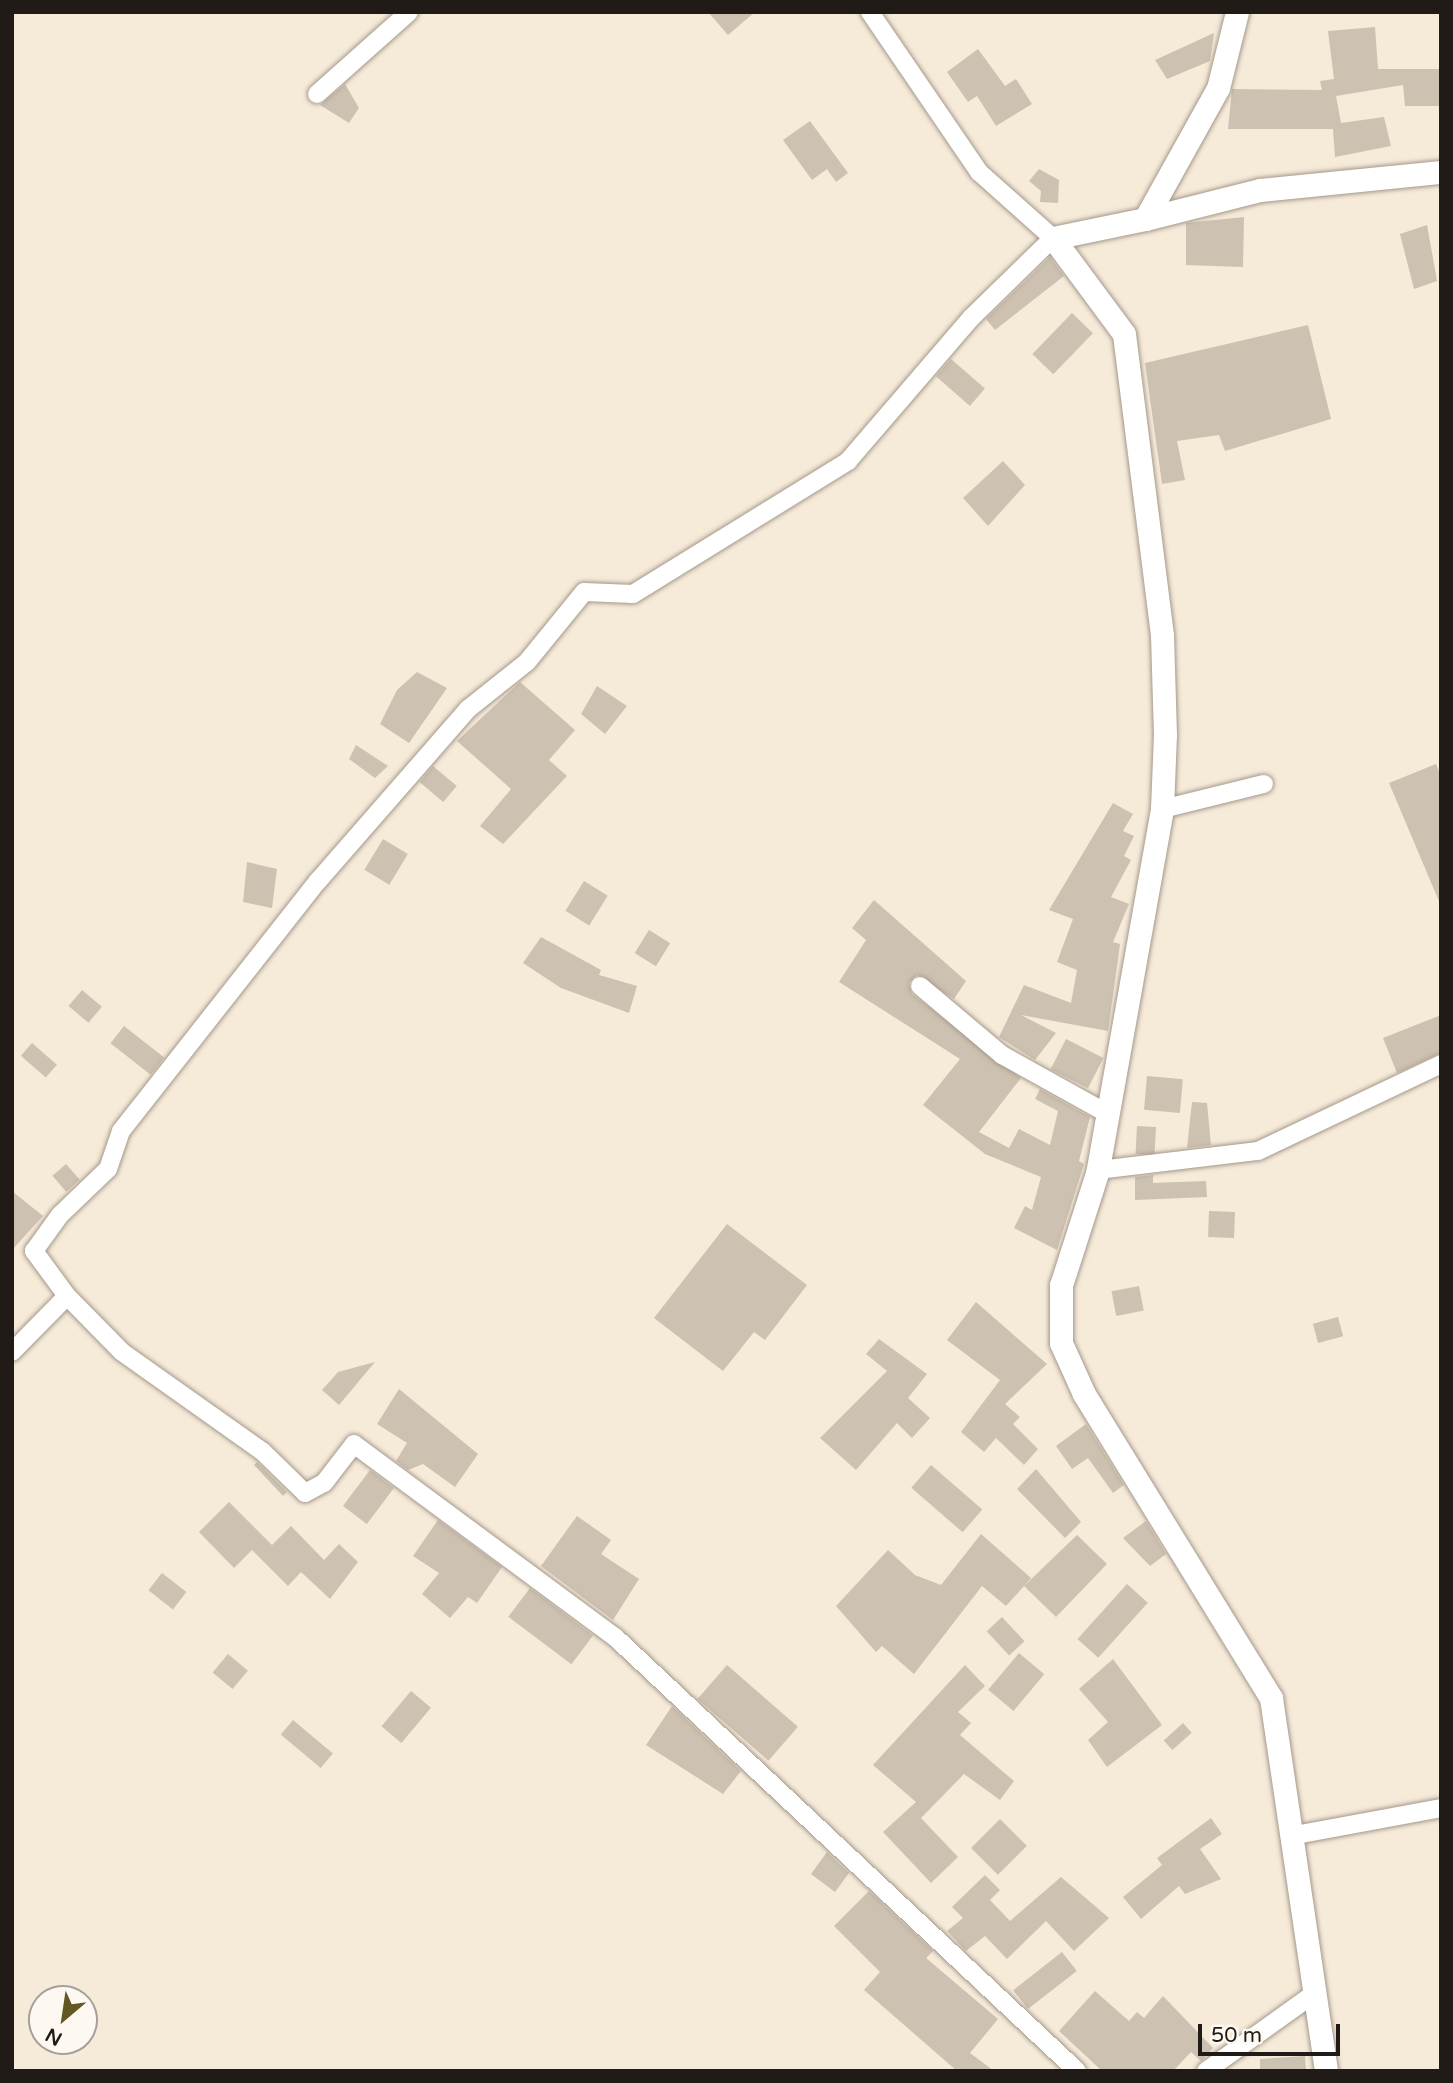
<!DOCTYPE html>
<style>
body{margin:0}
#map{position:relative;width:1453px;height:2083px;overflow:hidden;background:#f6ead9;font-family:"Varela Round",sans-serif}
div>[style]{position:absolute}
.building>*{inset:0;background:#cdc1b1;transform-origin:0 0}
.roads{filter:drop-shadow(0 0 2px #a4998a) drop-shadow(0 0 2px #a4998a)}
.minor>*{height:18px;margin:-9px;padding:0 9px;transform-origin:9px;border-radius:9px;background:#fff}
.tertiary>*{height:23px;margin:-11.5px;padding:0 11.5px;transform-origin:11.5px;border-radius:11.5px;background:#fff}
span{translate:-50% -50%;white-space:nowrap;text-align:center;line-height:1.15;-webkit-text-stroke:6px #fdf8f2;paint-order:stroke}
.frame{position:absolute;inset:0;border:14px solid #201b16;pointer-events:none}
.north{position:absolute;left:28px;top:1985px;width:70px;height:70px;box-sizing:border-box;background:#fdf8f2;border:2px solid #a5a09a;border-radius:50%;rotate:209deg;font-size:19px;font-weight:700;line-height:28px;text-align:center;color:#201b16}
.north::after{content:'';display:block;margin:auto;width:24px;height:32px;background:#655724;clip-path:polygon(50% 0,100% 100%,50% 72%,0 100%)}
.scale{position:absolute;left:1198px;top:2024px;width:142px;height:32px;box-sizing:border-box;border:4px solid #201b16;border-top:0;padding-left:9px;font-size:21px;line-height:24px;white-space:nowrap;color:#201b16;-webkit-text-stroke:5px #fdf8f2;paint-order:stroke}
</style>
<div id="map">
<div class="building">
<div style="clip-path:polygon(708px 12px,755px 12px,728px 35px)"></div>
<div style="clip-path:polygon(1375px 27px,1378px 69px,1441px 69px,1441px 106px,1405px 106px,1403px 85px,1336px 96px,1341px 123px,1384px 117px,1391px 146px,1335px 157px,1333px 129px,1228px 129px,1232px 89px,1322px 90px,1320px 81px,1334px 79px,1328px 31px)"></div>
<div style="clip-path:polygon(1214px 33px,1210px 61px,1167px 79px,1155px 60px)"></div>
<div style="clip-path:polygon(978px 49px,1005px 86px,1016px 79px,1032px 104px,996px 126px,977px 96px,968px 102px,947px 72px)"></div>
<div style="clip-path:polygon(345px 84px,359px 108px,349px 123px,320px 105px)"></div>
<div style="clip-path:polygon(810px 121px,848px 173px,836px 182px,827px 169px,812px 180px,783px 140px)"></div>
<div style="clip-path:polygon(1039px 169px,1059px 180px,1058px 203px,1040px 202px,1041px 191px,1029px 181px)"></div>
<div style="clip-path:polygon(1244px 217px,1243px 267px,1186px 265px,1186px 223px)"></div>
<div style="clip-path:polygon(1427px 225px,1437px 281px,1414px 289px,1400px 234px)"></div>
<div style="clip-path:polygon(1050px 257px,1064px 276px,995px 330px,986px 319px)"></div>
<div style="left:1072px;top:313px;width:29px;height:57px;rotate:44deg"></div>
<div style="clip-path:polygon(1308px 325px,1331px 419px,1225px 451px,1219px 435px,1177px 441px,1185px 480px,1162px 484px,1145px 363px)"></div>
<div style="left:951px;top:359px;width:45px;height:23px;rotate:41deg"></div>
<div style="clip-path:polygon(1003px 461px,1025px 485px,988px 526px,963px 498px)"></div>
<div style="clip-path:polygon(417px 672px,447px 688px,409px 743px,380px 724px,397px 690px)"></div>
<div style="clip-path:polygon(520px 682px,575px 730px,549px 760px,567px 776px,503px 844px,480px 826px,511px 789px,457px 741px)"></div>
<div style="clip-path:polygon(597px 686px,627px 706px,605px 734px,581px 714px)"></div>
<div style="clip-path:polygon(356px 745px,388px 766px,375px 778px,349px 759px)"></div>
<div style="clip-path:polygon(1436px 764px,1441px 776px,1441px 906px,1389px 783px)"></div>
<div style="left:433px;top:766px;width:31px;height:21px;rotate:40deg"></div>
<div style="clip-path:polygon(1113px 803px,1133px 814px,1123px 831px,1134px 836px,1124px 856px,1131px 860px,1111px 897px,1129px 904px,1113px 942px,1120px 944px,1108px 1031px,1021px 1015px,1056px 1033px,1035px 1060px,999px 1037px,1024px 985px,1071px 1003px,1077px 970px,1057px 962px,1073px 919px,1049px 910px)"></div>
<div style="left:383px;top:839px;width:29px;height:36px;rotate:31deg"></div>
<div style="clip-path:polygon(247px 862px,277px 869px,272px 908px,243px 902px)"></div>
<div style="left:584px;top:881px;width:28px;height:35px;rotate:32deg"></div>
<div style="clip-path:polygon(874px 900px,966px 981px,954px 999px,917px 975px,909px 983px,912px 994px,1021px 1078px,979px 1132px,1009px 1148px,1019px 1129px,1050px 1145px,1058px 1111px,1035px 1099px,1040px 1089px,1090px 1117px,1079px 1161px,1084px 1164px,1057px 1250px,1014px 1228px,1025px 1206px,1032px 1210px,1041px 1177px,985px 1154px,923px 1105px,960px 1059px,839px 982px,866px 940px,852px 928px)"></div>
<div style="left:649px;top:930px;width:25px;height:27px;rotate:32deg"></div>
<div style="clip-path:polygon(541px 937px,601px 970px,599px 975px,637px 986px,629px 1013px,561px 988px,523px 963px)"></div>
<div style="left:82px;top:990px;width:26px;height:21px;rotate:40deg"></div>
<div style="clip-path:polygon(1441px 1015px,1441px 1053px,1397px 1073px,1383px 1038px)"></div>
<div style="left:124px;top:1026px;width:51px;height:22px;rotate:38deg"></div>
<div style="left:1066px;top:1039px;width:42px;height:34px;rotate:27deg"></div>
<div style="left:32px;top:1043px;width:33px;height:17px;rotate:41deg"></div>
<div style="left:1147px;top:1076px;width:36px;height:34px;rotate:5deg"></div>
<div style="clip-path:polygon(1192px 1102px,1207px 1103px,1211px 1145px,1187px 1148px)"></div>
<div style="left:1137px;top:1126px;width:19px;height:28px;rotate:3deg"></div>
<div style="left:66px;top:1164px;width:21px;height:18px;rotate:49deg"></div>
<div style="clip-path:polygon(1153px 1175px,1153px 1183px,1206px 1181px,1207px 1197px,1135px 1200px,1135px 1177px)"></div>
<div style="clip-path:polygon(12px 1191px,43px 1216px,12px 1250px)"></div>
<div style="left:1209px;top:1211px;width:26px;height:26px;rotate:2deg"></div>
<div style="clip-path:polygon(727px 1224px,807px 1285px,765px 1340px,754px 1332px,723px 1371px,654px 1318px)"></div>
<div style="left:1139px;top:1286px;width:25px;height:28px;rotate:79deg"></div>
<div style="clip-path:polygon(976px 1302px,1047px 1364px,1005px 1404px,1020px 1417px,1013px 1424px,1038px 1449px,1024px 1465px,996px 1438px,984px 1452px,961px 1432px,1000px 1380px,947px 1340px)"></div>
<div style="left:1338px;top:1317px;width:20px;height:26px;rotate:75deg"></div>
<div style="clip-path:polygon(879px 1339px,927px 1374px,908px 1398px,930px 1418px,912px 1438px,897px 1423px,856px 1470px,820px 1438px,887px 1371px,866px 1354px)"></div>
<div style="clip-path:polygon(375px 1362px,339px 1405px,322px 1390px,338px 1372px)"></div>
<div style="clip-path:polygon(399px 1389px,478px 1454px,455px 1487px,423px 1464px,408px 1470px,396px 1461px,407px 1443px,377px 1424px)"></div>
<div style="clip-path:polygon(1086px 1424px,1124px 1485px,1113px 1493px,1088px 1458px,1072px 1469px,1056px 1446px)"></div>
<div style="clip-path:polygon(257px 1462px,287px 1492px,283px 1496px,254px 1465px)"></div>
<div style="left:931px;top:1465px;width:68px;height:30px;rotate:41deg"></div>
<div style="clip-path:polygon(1036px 1469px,1081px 1522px,1065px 1538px,1017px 1489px)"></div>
<div style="left:370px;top:1470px;width:30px;height:45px;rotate:37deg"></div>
<div style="clip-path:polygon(229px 1502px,272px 1545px,291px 1526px,324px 1560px,339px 1544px,358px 1562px,330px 1599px,301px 1572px,288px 1586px,252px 1550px,234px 1568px,199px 1532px)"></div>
<div style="clip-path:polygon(577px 1516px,611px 1540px,601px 1554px,639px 1579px,613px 1620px,541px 1566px)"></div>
<div style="clip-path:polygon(438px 1520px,502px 1567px,477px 1603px,468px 1597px,450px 1618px,422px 1594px,439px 1573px,413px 1556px)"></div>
<div style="clip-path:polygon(1146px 1521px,1166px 1554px,1150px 1566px,1123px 1538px)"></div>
<div style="clip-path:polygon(981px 1534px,1031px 1578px,1024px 1586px,1077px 1535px,1107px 1564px,1056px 1617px,1024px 1586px,1006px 1606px,982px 1586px,914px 1674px,882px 1646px,876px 1652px,836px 1606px,888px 1550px,915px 1575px,941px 1585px)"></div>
<div style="left:162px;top:1573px;width:31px;height:22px;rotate:38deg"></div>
<div style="left:1127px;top:1584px;width:28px;height:74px;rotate:42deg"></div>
<div style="left:530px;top:1588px;width:79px;height:36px;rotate:37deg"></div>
<div style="left:1002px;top:1617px;width:33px;height:21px;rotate:47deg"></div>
<div style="left:1019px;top:1653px;width:33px;height:48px;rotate:40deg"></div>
<div style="left:228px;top:1654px;width:26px;height:24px;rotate:40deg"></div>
<div style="clip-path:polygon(1113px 1659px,1162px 1725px,1107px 1767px,1088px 1740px,1108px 1722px,1079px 1689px)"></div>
<div style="left:727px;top:1665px;width:94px;height:45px;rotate:41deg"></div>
<div style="clip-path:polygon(965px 1665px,985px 1686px,958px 1712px,971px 1723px,960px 1735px,1014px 1781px,1000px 1800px,964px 1774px,921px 1818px,958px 1857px,931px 1883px,883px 1832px,916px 1802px,873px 1765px)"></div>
<div style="left:411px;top:1691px;width:26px;height:46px;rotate:40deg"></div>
<div style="clip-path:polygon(672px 1706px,741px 1771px,723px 1794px,646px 1745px)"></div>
<div style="left:293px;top:1720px;width:52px;height:19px;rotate:40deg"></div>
<div style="left:1183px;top:1723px;width:13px;height:26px;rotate:48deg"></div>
<div style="clip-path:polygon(1211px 1818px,1222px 1834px,1200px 1849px,1221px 1879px,1185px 1894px,1179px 1886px,1141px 1919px,1123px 1897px,1162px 1865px,1157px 1858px)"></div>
<div style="left:1000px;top:1819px;width:38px;height:41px;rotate:45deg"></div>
<div style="clip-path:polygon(827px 1852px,849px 1873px,835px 1892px,811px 1874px)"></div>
<div style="clip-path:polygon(985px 1875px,1000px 1890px,990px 1900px,1010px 1921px,1061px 1877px,1109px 1918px,1074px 1951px,1046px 1921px,1007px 1959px,985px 1936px,966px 1951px,947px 1931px,963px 1918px,952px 1907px)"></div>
<div style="clip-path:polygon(869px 1891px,933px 1951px,926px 1958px,998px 2019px,970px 2053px,994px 2071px,957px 2071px,864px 1990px,880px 1972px,834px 1926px)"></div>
<div style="left:1062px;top:1952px;width:24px;height:62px;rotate:52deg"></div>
<div style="clip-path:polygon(1095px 1991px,1129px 2021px,1137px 2012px,1144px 2018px,1163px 1996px,1213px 2048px,1201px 2061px,1191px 2052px,1173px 2071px,1102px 2071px,1059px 2031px)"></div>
<div style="clip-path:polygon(1305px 2056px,1306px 2071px,1260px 2071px,1260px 2059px)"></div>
</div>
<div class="roads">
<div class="minor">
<div style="left:317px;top:94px;width:123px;rotate:-41.7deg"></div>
<div style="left:1162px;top:809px;width:105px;rotate:-13.8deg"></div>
<div style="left:920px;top:986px;width:107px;rotate:40.1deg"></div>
<div style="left:1002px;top:1055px;width:121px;rotate:29.1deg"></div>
<div style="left:1098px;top:1170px;width:161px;rotate:-6.8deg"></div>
<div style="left:1258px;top:1151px;width:203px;rotate:-25.4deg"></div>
<div style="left:67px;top:1296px;width:78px;rotate:45.5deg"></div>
<div style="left:122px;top:1352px;width:171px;rotate:35.3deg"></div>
<div style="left:262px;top:1451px;width:60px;rotate:44.3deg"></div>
<div style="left:305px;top:1493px;width:21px;rotate:-28deg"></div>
<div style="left:324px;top:1483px;width:49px;rotate:-52.4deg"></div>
<div style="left:354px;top:1444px;width:325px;rotate:36.5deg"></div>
<div style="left:615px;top:1637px;width:634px;rotate:43.21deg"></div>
<div style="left:12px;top:1352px;width:78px;rotate:-45.5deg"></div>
<div style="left:67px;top:1296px;width:56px;rotate:-126.3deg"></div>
<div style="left:34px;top:1251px;width:44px;rotate:-54.2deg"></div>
<div style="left:60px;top:1215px;width:66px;rotate:-43.8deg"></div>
<div style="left:108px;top:1169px;width:40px;rotate:-71.1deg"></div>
<div style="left:121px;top:1131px;width:318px;rotate:-51.8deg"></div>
<div style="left:318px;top:881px;width:228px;rotate:-48.9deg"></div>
<div style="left:468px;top:709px;width:75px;rotate:-38.5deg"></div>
<div style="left:527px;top:662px;width:90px;rotate:-50.8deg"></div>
<div style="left:584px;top:592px;width:49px;rotate:2.3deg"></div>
<div style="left:633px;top:594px;width:253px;rotate:-31.7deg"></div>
<div style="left:848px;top:461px;width:189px;rotate:-49.3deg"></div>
<div style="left:971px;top:318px;width:115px;rotate:-44.3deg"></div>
<div style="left:1053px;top:238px;width:99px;rotate:-138.3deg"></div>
<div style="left:979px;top:172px;width:194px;rotate:-124.3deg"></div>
<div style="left:1290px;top:1836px;width:154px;rotate:-10.5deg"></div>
<div style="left:1206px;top:2071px;width:130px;rotate:-35.6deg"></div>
</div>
<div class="tertiary">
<div style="left:1237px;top:12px;width:78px;rotate:104deg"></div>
<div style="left:1218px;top:88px;width:150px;rotate:119.1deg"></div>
<div style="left:1145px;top:219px;width:94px;rotate:168.3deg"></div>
<div style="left:1053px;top:238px;width:119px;rotate:53.5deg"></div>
<div style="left:1124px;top:334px;width:303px;rotate:82.8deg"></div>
<div style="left:1162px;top:635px;width:99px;rotate:88.3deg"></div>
<div style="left:1165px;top:734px;width:75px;rotate:92.3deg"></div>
<div style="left:1162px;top:809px;width:367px;rotate:100.1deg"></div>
<div style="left:1098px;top:1170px;width:121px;rotate:107.8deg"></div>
<div style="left:1061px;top:1285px;width:58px;rotate:90deg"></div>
<div style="left:1061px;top:1343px;width:56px;rotate:65.7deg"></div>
<div style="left:1084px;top:1394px;width:357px;rotate:58.4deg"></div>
<div style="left:1271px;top:1698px;width:377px;rotate:81.6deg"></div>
<div style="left:1145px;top:219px;width:119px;rotate:-14.2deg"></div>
<div style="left:1260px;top:190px;width:182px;rotate:-5.7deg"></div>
</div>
</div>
<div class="frame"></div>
<div class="north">N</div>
<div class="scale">50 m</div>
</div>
